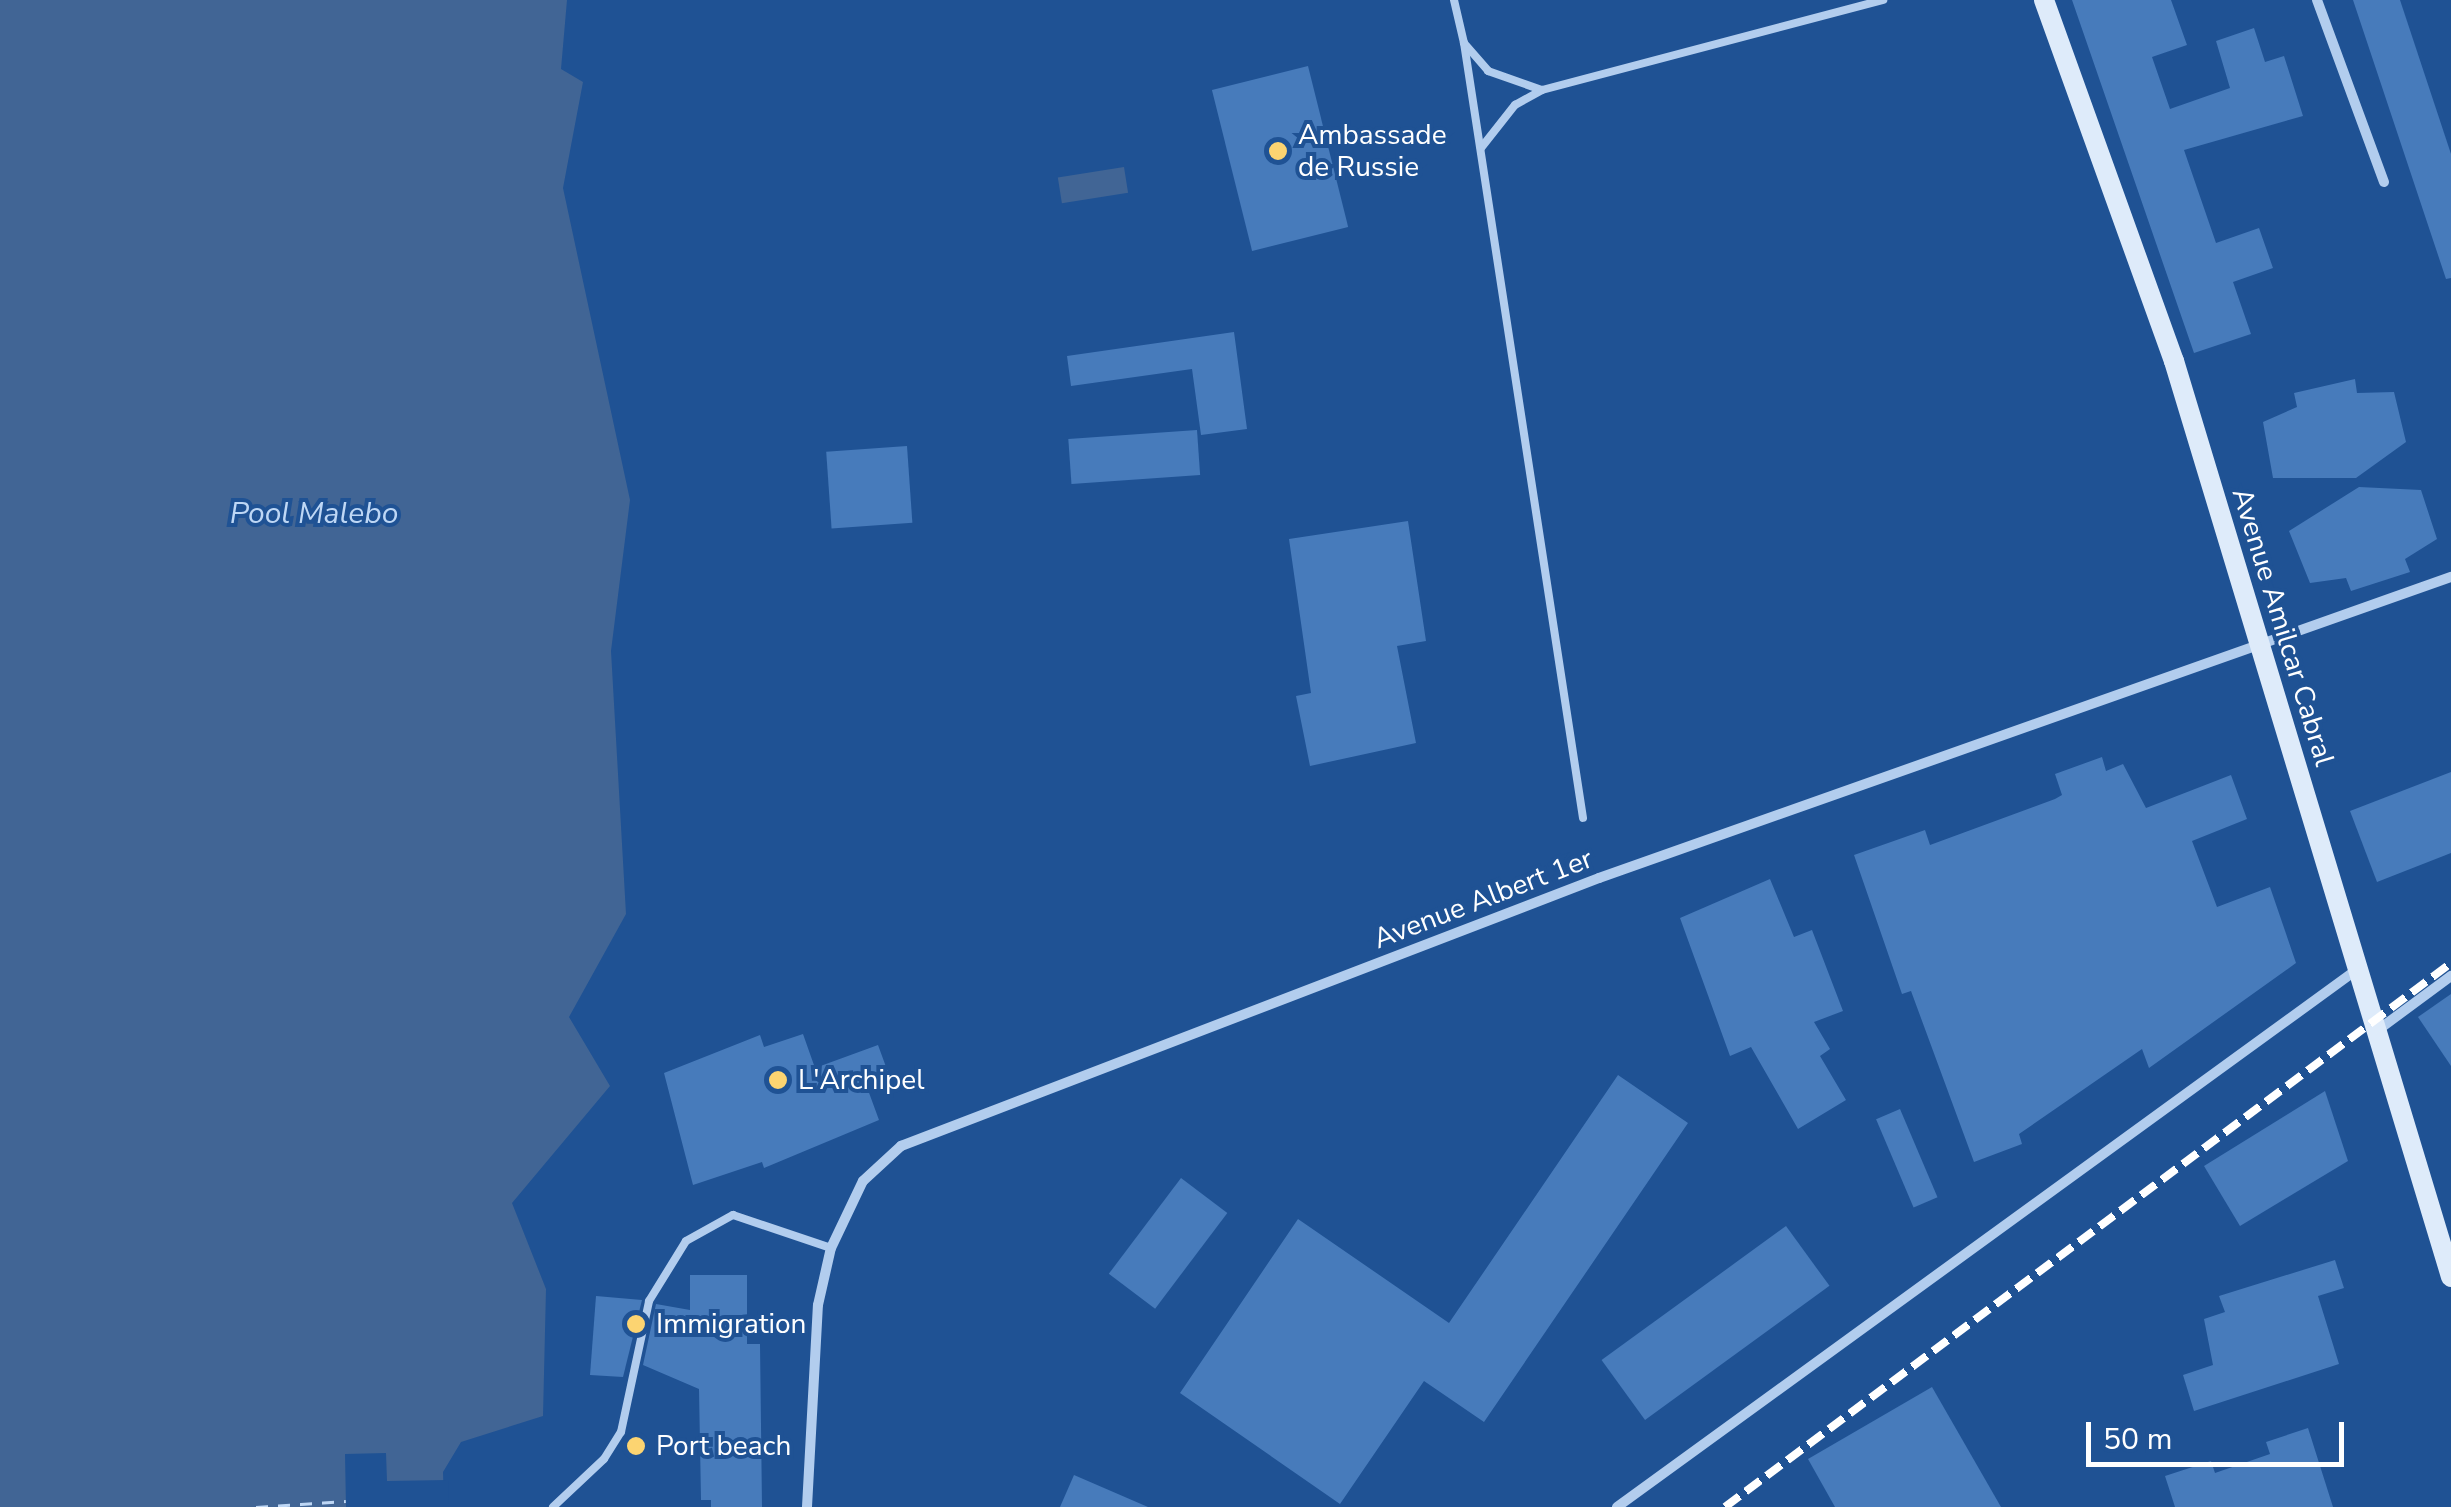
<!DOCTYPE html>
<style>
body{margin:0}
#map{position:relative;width:2451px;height:1507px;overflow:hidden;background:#1f5294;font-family:"Nunito Sans",sans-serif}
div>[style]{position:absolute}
.water>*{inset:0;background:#416595;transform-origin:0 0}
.pier>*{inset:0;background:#1f5294}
.ferry>*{height:2.5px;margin-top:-1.25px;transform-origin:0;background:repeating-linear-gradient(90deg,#bed7f5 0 12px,transparent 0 22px)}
.building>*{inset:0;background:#477bbb;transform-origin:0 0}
.lane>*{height:8px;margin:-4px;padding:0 4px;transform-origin:4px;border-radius:4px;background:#b2cdee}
.street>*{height:10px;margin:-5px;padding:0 5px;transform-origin:5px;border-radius:5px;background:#b2cdee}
.secondary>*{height:20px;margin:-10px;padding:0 10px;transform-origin:10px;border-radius:10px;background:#deebfa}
.rail>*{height:8px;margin-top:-4px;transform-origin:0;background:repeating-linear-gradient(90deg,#fff 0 18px,transparent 0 26px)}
.dots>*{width:28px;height:28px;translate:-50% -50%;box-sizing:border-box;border:5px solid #1f5294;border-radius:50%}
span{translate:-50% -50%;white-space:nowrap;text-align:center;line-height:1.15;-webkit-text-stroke:8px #1f5294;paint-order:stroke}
.poi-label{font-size:28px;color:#fff}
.left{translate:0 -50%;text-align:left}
.street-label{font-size:28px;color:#fff}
.water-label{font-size:30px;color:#bed7f5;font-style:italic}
.scale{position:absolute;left:2086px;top:1422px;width:258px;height:45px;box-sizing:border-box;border:5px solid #fff;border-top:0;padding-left:12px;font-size:30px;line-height:35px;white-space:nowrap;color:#fff;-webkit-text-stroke:8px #1f5294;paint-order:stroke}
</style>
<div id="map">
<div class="water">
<div style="clip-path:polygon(0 0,567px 0,561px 69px,583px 82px,563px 188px,630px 500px,611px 651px,626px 914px,569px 1017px,610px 1086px,512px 1203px,546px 1289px,543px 1416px,461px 1442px,443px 1472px,444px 1507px,0 1507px)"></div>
<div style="left:1124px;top:167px;width:26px;height:67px;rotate:81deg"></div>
</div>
<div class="pier">
<div style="clip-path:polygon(386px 1453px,387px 1481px,448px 1480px,449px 1507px,346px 1507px,345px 1454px)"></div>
</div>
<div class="ferry">
<div style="left:256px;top:1507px;width:90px;rotate:-3.8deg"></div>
</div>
<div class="building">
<div style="clip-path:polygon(2072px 0,2171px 0,2187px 45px,2152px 57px,2170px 109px,2230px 88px,2216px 41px,2254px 28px,2265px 62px,2284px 56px,2303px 116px,2184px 150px,2216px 243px,2259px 228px,2273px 268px,2233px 282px,2251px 334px,2194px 353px)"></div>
<div style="clip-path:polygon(2353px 0,2400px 0,2451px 154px,2451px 278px,2446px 279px)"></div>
<div style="left:1308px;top:66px;width:166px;height:99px;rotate:76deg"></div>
<div style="clip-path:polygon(1234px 332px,1247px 429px,1201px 435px,1192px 369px,1071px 386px,1067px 356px)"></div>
<div style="clip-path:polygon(2355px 379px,2357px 393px,2394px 392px,2406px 442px,2356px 478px,2273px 478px,2263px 422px,2297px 407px,2294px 393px)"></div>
<div style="left:1197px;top:430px;width:45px;height:129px;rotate:86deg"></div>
<div style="left:907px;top:446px;width:77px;height:81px;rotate:86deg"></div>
<div style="clip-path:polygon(2359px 487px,2421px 490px,2437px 539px,2405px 559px,2410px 572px,2351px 591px,2346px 578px,2310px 583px,2289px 531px)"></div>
<div style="clip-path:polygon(1408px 521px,1426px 641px,1397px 646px,1416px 743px,1310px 766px,1296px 696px,1311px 693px,1289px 539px)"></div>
<div style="clip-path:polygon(2102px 757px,2106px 771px,2123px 764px,2146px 808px,2231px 775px,2247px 819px,2192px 841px,2217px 907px,2270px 887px,2296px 963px,2149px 1068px,2142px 1049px,2019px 1134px,2022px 1144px,1974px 1162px,1911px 991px,1902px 994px,1854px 855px,1925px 830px,1930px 845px,2055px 799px,2062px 795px,2055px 774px)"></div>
<div style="clip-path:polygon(2451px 772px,2451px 853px,2377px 882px,2350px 811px)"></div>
<div style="clip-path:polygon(1770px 879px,1794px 937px,1812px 930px,1843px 1011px,1814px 1022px,1830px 1049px,1820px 1056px,1846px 1100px,1798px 1129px,1751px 1047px,1730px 1056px,1680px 918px)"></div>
<div style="clip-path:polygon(2451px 994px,2451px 1066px,2418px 1017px)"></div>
<div style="clip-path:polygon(803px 1034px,815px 1068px,878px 1045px,889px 1075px,868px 1090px,879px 1120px,764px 1168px,762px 1162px,693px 1185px,664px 1073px,760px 1035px,764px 1047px)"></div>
<div style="clip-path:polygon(1618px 1075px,1688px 1123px,1484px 1422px,1424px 1381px,1340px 1504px,1180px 1393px,1298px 1219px,1449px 1323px)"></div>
<div style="clip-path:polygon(2325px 1091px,2348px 1161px,2240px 1226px,2204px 1166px)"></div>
<div style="left:1900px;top:1109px;width:96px;height:26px;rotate:67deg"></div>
<div style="left:1181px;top:1178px;width:58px;height:120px;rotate:37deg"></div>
<div style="left:1786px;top:1226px;width:74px;height:228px;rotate:54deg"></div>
<div style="clip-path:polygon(2335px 1260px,2344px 1288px,2318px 1296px,2339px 1364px,2194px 1411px,2183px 1375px,2213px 1365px,2204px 1319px,2225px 1312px,2219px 1296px)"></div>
<div style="clip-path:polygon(690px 1275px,747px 1275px,747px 1344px,760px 1344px,762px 1507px,711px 1507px,711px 1500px,701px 1500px,699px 1389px,643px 1365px,656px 1304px,690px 1310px)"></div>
<div style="clip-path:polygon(596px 1296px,642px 1300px,623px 1377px,590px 1375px)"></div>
<div style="clip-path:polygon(1932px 1387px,2001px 1507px,1835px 1507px,1808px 1459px)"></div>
<div style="clip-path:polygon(2308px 1428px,2333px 1507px,2175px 1507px,2165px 1476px,2211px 1461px,2215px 1473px,2270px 1454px,2266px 1442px)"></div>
<div style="clip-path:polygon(1074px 1475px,1148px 1507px,1060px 1507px)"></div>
</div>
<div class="lane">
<div style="left:1454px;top:0;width:44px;rotate:76.9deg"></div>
<div style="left:1464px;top:43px;width:37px;rotate:49deg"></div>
<div style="left:1488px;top:71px;width:57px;rotate:19.4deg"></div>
<div style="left:1542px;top:90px;width:353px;rotate:-14.8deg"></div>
<div style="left:1464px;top:43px;width:784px;rotate:81.27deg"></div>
<div style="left:1481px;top:148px;width:55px;rotate:-51.7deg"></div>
<div style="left:1515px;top:105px;width:31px;rotate:-29deg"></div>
<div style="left:553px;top:1507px;width:70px;rotate:-43.3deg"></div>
<div style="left:604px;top:1459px;width:32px;rotate:-58deg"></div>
<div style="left:621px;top:1432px;width:134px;rotate:-77.9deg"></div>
<div style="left:649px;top:1301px;width:70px;rotate:-58.3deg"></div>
<div style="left:686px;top:1241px;width:54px;rotate:-29deg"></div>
<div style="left:733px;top:1215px;width:103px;rotate:18.6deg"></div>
</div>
<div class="street">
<div style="left:2317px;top:0;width:194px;rotate:69.8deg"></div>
<div style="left:2378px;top:1030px;width:91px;rotate:-36.5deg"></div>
<div style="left:807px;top:1507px;width:202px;rotate:-86.9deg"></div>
<div style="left:818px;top:1305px;width:58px;rotate:-77.2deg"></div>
<div style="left:831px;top:1248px;width:74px;rotate:-64.5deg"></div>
<div style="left:863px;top:1181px;width:52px;rotate:-42.6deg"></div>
<div style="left:901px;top:1146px;width:748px;rotate:-21deg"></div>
<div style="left:1599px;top:878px;width:904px;rotate:-19.46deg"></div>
<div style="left:1617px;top:1507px;width:912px;rotate:-35.99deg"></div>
</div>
<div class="secondary">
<div style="left:2044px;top:0;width:384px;rotate:70.2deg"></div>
<div style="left:2174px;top:361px;width:957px;rotate:73.17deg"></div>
</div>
<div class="rail">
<div style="left:1725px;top:1507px;width:907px;rotate:-36.84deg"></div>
</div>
<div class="dots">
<div style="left:1278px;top:151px;background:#fcd471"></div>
<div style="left:778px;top:1080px;background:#fcd471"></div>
<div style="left:636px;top:1324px;background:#fcd471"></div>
<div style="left:636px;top:1446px;background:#fcd471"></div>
</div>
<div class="poi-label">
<span class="left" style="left:1298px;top:151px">Ambassade<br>de Russie</span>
<span class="left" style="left:798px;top:1080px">L'Archipel</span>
<span class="left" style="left:656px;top:1324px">Immigration</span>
<span class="left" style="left:656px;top:1446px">Port beach</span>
</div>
<div class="street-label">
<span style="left:2283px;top:627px;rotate:73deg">Avenue Amilcar Cabral</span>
<span style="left:1483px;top:899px;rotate:-21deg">Avenue Albert 1er</span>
</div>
<div class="water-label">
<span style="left:314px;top:514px">Pool Malebo</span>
</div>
<div class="scale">50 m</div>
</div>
